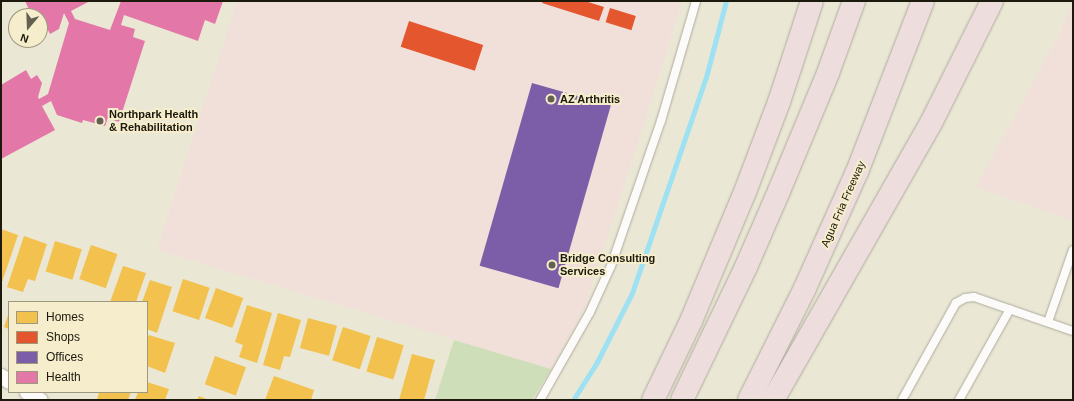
<!DOCTYPE html>
<style>
body{margin:0}
#map{position:relative;width:1074px;height:401px;overflow:hidden;background:#ebe7d5;font-family:Helvetica,sans-serif}
div>[style]{position:absolute}
.commercial>*{inset:0;background:#f1e0d9}
.green>*{inset:0;background:#cedeb8}
.homes>*{inset:0;background:#f2c14e;transform-origin:0 0}
.shops>*{inset:0;background:#e4572e;transform-origin:0 0}
.offices>*{inset:0;background:#7b5ea7;transform-origin:0 0}
.health>*{inset:0;background:#e377a8}
.stream>*{height:5px;margin:-2.5px;padding:0 2.5px;transform-origin:2.5px;border-radius:2.5px;background:#9de1f2}
.roads{filter:drop-shadow(0 0 1px #aeab9d) drop-shadow(0 0 1px #aeab9d)}
.lane>*{height:8px;margin:-4px;padding:0 4px;transform-origin:4px;border-radius:4px;background:#fcfbf9}
.street>*{height:15px;margin:-7.5px;padding:0 7.5px;transform-origin:7.5px;border-radius:7.5px;background:#fcfbf9}
.highway>*{height:22px;margin:-11px;padding:0 11px;transform-origin:11px;border-radius:11px;background:#eddedd}
.dots>*{width:11px;height:11px;translate:-50% -50%;box-sizing:border-box;border:2px solid #f5edcb;border-radius:50%}
span{translate:-50% -50%;white-space:nowrap;text-align:center;line-height:1.15;-webkit-text-stroke:4px #f5edcb;paint-order:stroke}
.poi-label{font-size:11px;color:#1c190d;font-weight:700}
.left{translate:0 -50%;text-align:left}
.street-label{font-size:11px;color:#1c190d}
.frame{position:absolute;inset:0;border:2px solid #1c190d;pointer-events:none}
.legend{position:absolute;left:8px;top:301px;width:140px;height:92px;box-sizing:border-box;background:#f5edcb;border:1px solid #9e987f;margin:0;padding:5px 7px;list-style:none;font-size:12px;color:#1c190d}
.legend li{display:flex;align-items:center;gap:8px;height:20px}
.legend b{width:20px;border:1px solid #9e987f}
.north{position:absolute;left:8px;top:8px;width:40px;height:40px;box-sizing:border-box;background:#f5edcb;border:1px solid #9e987f;border-radius:50%;rotate:199deg;font-size:11px;font-weight:700;line-height:16px;text-align:center;color:#1c190d}
.north::after{content:'';display:block;margin:auto;width:14px;height:18px;background:#646153;clip-path:polygon(50% 0,100% 100%,50% 72%,0 100%)}
</style>
<div id="map">
<div class="commercial">
<div style="clip-path:polygon(237px 1px,682px 1px,642px 130px,591px 286px,587px 303px,551px 369px,157px 250px)"></div>
<div style="clip-path:polygon(1073px 3px,1073px 220px,976px 187px,1059px 35px)"></div>
</div>
<div class="green">
<div style="clip-path:polygon(454px 340px,551px 369px,532px 400px,435px 400px)"></div>
</div>
<div class="homes">
<div style="clip-path:polygon(1px 229px,18px 235px,1px 285px)"></div>
<div style="clip-path:polygon(24px 236px,47px 244px,35px 281px,28px 279px,23px 292px,7px 287px)"></div>
<div style="left:55px;top:241px;width:28px;height:32px;rotate:17deg"></div>
<div style="left:91px;top:245px;width:28px;height:36px;rotate:19deg"></div>
<div style="clip-path:polygon(123px 266px,146px 273px,136px 302px,110px 302px)"></div>
<div style="left:183px;top:279px;width:28px;height:34px;rotate:18deg"></div>
<div style="clip-path:polygon(150px 280px,172px 287px,157px 333px,147px 329px,147px 302px,142px 302px)"></div>
<div style="left:216px;top:288px;width:29px;height:32px;rotate:20deg"></div>
<div style="clip-path:polygon(247px 305px,272px 313px,257px 363px,239px 357px,243px 345px,235px 342px)"></div>
<div style="clip-path:polygon(9px 312px,9px 329px,4px 327px)"></div>
<div style="clip-path:polygon(278px 313px,301px 320px,290px 357px,284px 356px,280px 370px,263px 365px)"></div>
<div style="left:308px;top:318px;width:30px;height:31px;rotate:15deg"></div>
<div style="left:343px;top:327px;width:29px;height:35px;rotate:18deg"></div>
<div style="clip-path:polygon(149px 335px,175px 343px,165px 373px,147px 366px,147px 340px)"></div>
<div style="left:377px;top:337px;width:28px;height:36px;rotate:17deg"></div>
<div style="clip-path:polygon(412px 354px,435px 360px,424px 400px,399px 400px)"></div>
<div style="left:215px;top:356px;width:33px;height:30px;rotate:20deg"></div>
<div style="clip-path:polygon(274px 376px,314px 390px,311px 400px,265px 400px)"></div>
<div style="clip-path:polygon(147px 382px,169px 389px,165px 400px,135px 400px,138px 392px,147px 392px)"></div>
<div style="clip-path:polygon(99px 392px,131px 392px,128px 400px,97px 400px)"></div>
<div style="clip-path:polygon(199px 396px,209px 400px,197px 400px)"></div>
</div>
<div class="shops">
<div style="clip-path:polygon(543px 1px,585px 1px,604px 7px,599px 21px,542px 3px)"></div>
<div style="left:610px;top:8px;width:27px;height:15px;rotate:17deg"></div>
<div style="left:409px;top:21px;width:78px;height:27px;rotate:18deg"></div>
</div>
<div class="offices">
<div style="left:532px;top:83px;width:82px;height:190px;rotate:16deg"></div>
</div>
<div class="health">
<div style="clip-path:polygon(25px 1px,90px 1px,71px 11px,75px 19px,110px 30px,121px 1px,223px 1px,215px 24px,205px 20px,198px 41px,124px 15px,121px 25px,135px 29px,133px 37px,145px 41px,119px 122px,108px 118px,105px 126px,83px 120px,82px 123px,57px 115px,51px 101px,42px 106px,55px 130px,1px 159px,1px 85px,26px 70px,31px 79px,37px 75px,42px 83px,38px 97px,39px 99px,48px 94px,69px 23px,64px 13px,59px 29px,50px 34px,46px 26px,40px 30px,40px 16px,32px 16px)"></div>
</div>
<div class="stream">
<div style="left:573px;top:400px;width:45px;rotate:-57.7deg"></div>
<div style="left:597px;top:362px;width:77px;rotate:-63.1deg"></div>
<div style="left:632px;top:293px;width:228px;rotate:-71.1deg"></div>
<div style="left:706px;top:77px;width:79px;rotate:-75.3deg"></div>
</div>
<div class="roads">
<div class="lane">
<div style="left:1048px;top:322px;width:76px;rotate:-70.9deg"></div>
<div style="left:540px;top:400px;width:101px;rotate:-60.4deg"></div>
<div style="left:590px;top:312px;width:51px;rotate:-65.5deg"></div>
<div style="left:611px;top:266px;width:153px;rotate:-71deg"></div>
<div style="left:661px;top:121px;width:125px;rotate:-73.7deg"></div>
<div style="left:902px;top:400px;width:111px;rotate:-60.9deg"></div>
<div style="left:956px;top:303px;width:10px;rotate:-29deg"></div>
<div style="left:965px;top:298px;width:9px;rotate:-6deg"></div>
<div style="left:974px;top:297px;width:105px;rotate:19deg"></div>
<div style="left:959px;top:400px;width:104px;rotate:-60.7deg"></div>
</div>
<div class="street">
<div style="left:1px;top:376px;width:9px;rotate:32deg"></div>
<div style="left:27px;top:392px;width:15px;rotate:32deg"></div>
</div>
<div class="highway">
<div style="left:653px;top:400px;width:88px;rotate:-64.3deg"></div>
<div style="left:691px;top:321px;width:140px;rotate:-67.3deg"></div>
<div style="left:745px;top:192px;width:96px;rotate:-69.3deg"></div>
<div style="left:779px;top:102px;width:106px;rotate:-71.9deg"></div>
<div style="left:682px;top:400px;width:148px;rotate:-64.3deg"></div>
<div style="left:746px;top:267px;width:83px;rotate:-66.5deg"></div>
<div style="left:779px;top:191px;width:128px;rotate:-67.4deg"></div>
<div style="left:828px;top:73px;width:77px;rotate:-70.1deg"></div>
<div style="left:749px;top:400px;width:125px;rotate:-63.4deg"></div>
<div style="left:805px;top:288px;width:127px;rotate:-65.9deg"></div>
<div style="left:857px;top:172px;width:183px;rotate:-68.9deg"></div>
<div style="left:773px;top:400px;width:319px;rotate:-60.3deg"></div>
<div style="left:931px;top:123px;width:136px;rotate:-63.4deg"></div>
</div>
</div>
<div class="dots">
<div style="left:551px;top:99px;background:#646153"></div>
<div style="left:100px;top:121px;background:#646153"></div>
<div style="left:552px;top:265px;background:#646153"></div>
</div>
<div class="poi-label">
<span class="left" style="left:560px;top:99px">AZ Arthritis</span>
<span class="left" style="left:109px;top:121px">Northpark Health<br>&amp; Rehabilitation</span>
<span class="left" style="left:560px;top:265px">Bridge Consulting<br>Services</span>
</div>
<div class="street-label">
<span style="left:843px;top:204px;rotate:-66deg">Agua Fria Freeway</span>
</div>
<div class="frame"></div>
<ul class="legend">
<li><b style="height:11px;background:#f2c14e"></b>Homes</li>
<li><b style="height:11px;background:#e4572e"></b>Shops</li>
<li><b style="height:11px;background:#7b5ea7"></b>Offices</li>
<li><b style="height:11px;background:#e377a8"></b>Health</li>
</ul>
<div class="north">N</div>
</div>
